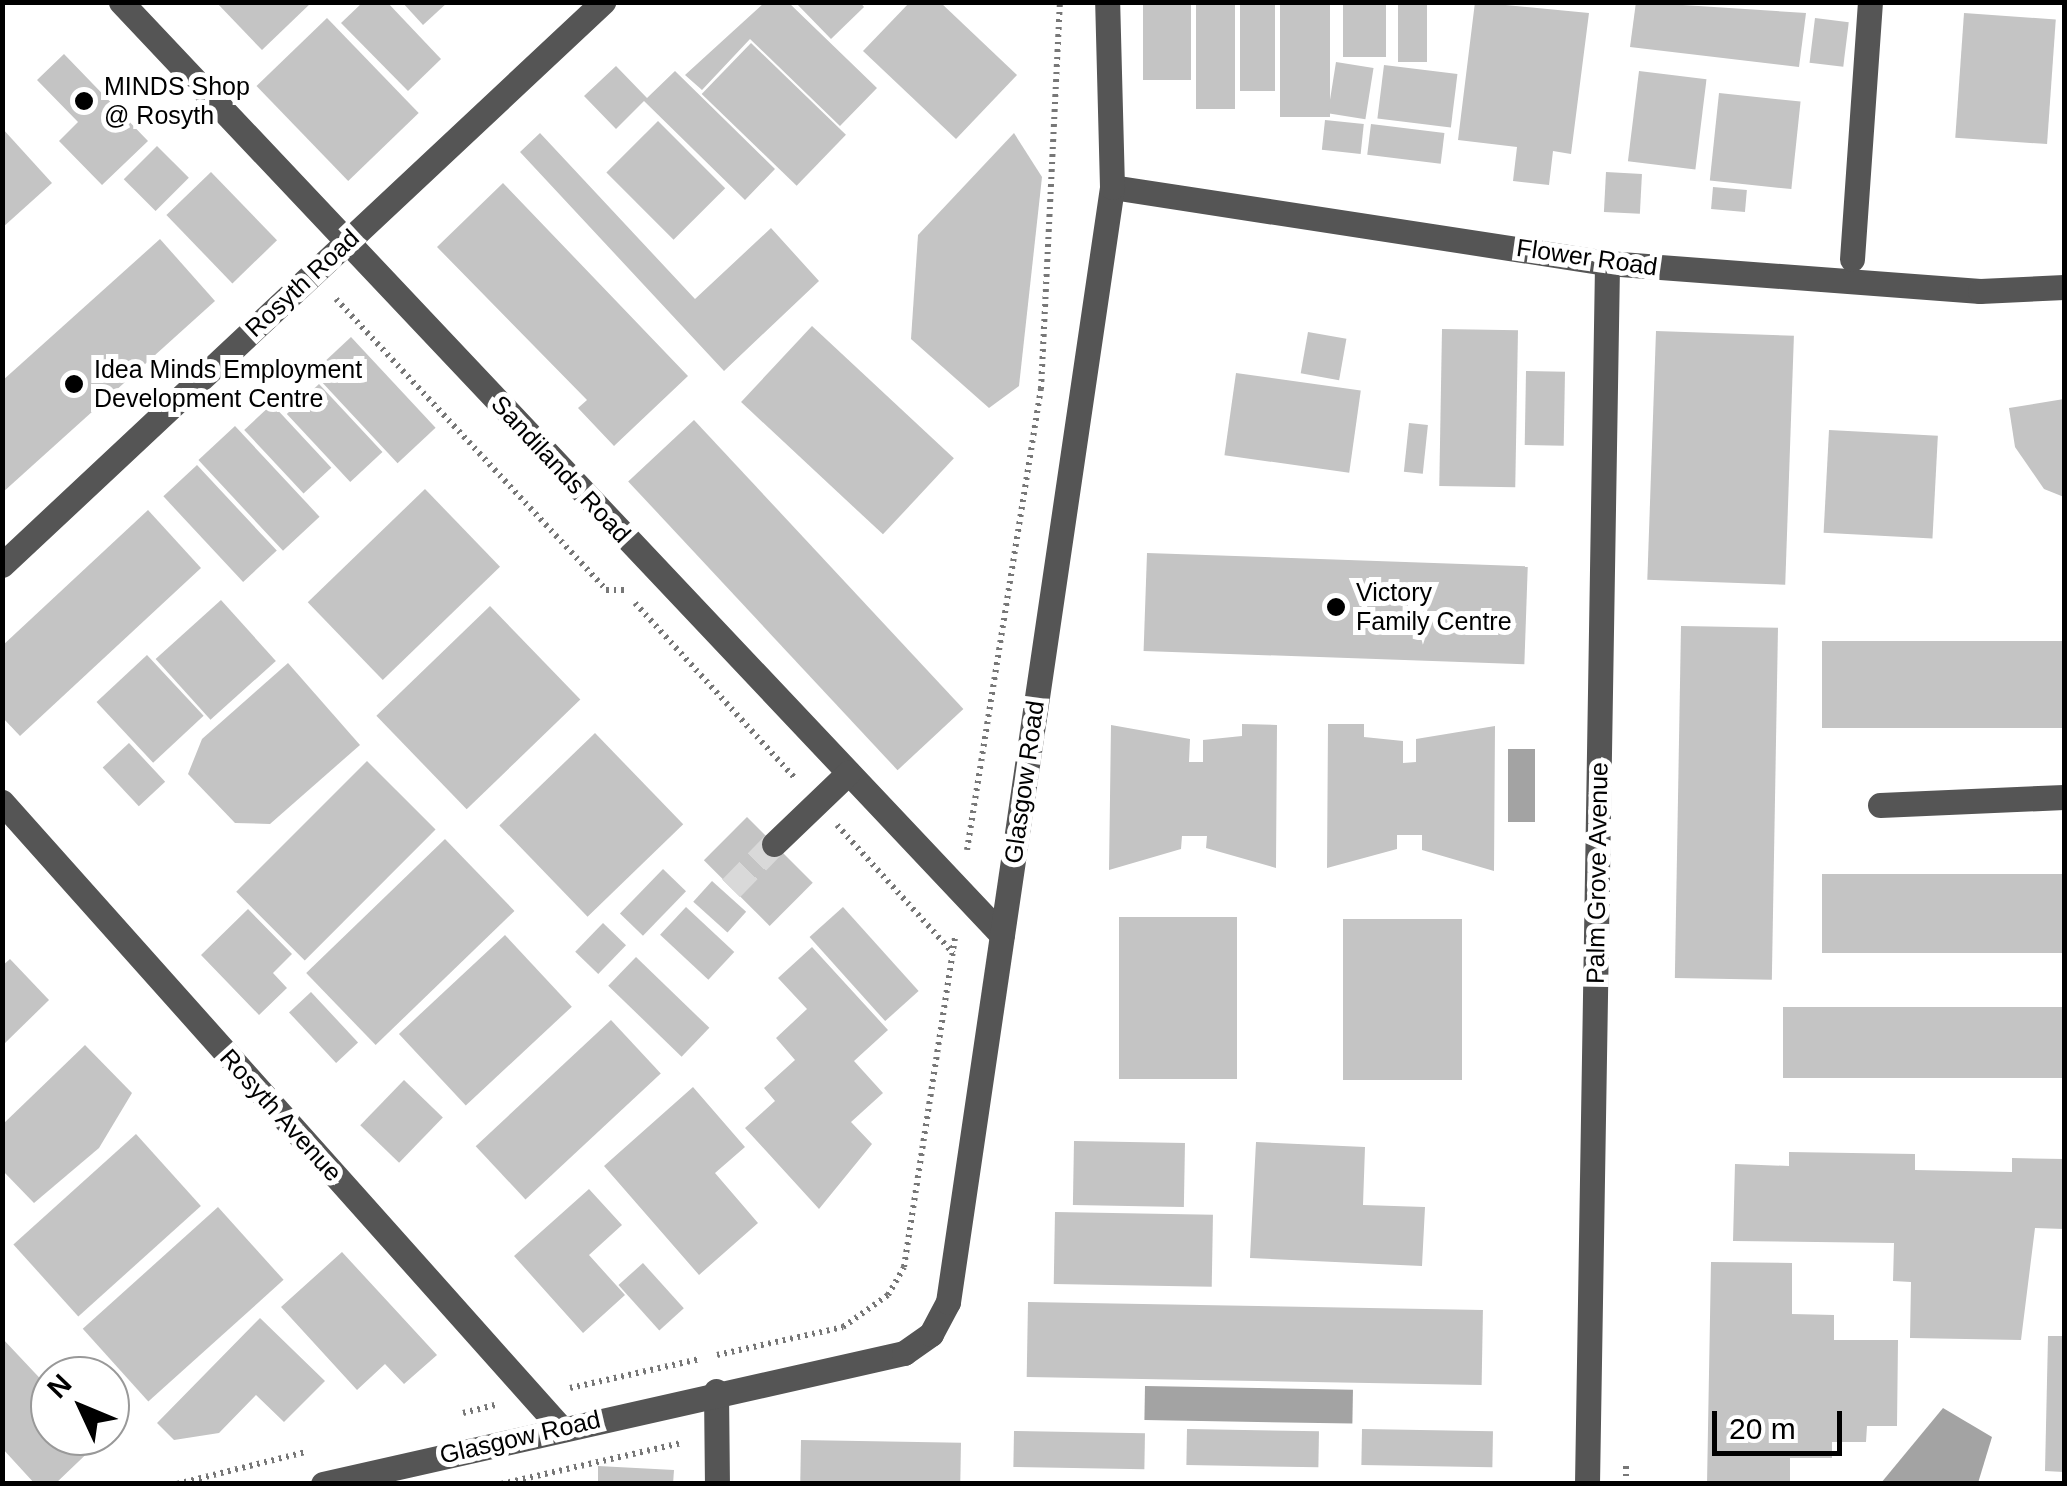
<!DOCTYPE html>
<style>
body{margin:0}
#map{position:relative;width:2067px;height:1486px;overflow:hidden;background:#fff;font-family:Arial,sans-serif}
div>[style]{position:absolute}
.water>*{inset:0;background:#a3a3a3;transform-origin:0 0}
.building>*{inset:0;background:#c4c4c4;transform-origin:0 0}
.minor-tunnel>*{height:25px;margin-top:-12.5px;transform-origin:0;background:repeating-linear-gradient(90deg,#d9d9d9 0 25px,transparent 0 37px)}
.path>*{height:6px;margin-top:-3px;transform-origin:0;background:repeating-linear-gradient(90deg,#777 0 2.5px,transparent 0 7.5px)}
.minor>*{height:25px;margin:-12.5px;padding:0 12.5px;transform-origin:12.5px;border-radius:12.5px;background:#555}
.dots>*{width:28px;height:28px;translate:-50% -50%;box-sizing:border-box;border:5px solid #fff;border-radius:50%}
span{translate:-50% -50%;white-space:nowrap;text-align:center;line-height:1.15;-webkit-text-stroke:10px #fff;paint-order:stroke}
.poi-label{font-size:25px;color:#000}
.left{translate:0 -50%;text-align:left}
.street-label{font-size:25px;color:#000}
.frame{position:absolute;inset:0;border:5px solid #000;pointer-events:none}
.north{position:absolute;left:30px;top:1356px;width:100px;height:100px;box-sizing:border-box;background:#fff;border:2px solid #999;border-radius:50%;rotate:314deg;font-size:28px;font-weight:700;line-height:40px;text-align:center;color:#000}
.north::after{content:'';display:block;margin:auto;width:35px;height:45px;background:#000;clip-path:polygon(50% 0,100% 100%,50% 72%,0 100%)}
.scale{position:absolute;left:1712px;top:1411px;width:130px;height:45px;box-sizing:border-box;border:5px solid #000;border-top:0;padding-left:12px;font-size:30px;line-height:35px;white-space:nowrap;color:#000;-webkit-text-stroke:8px #fff;paint-order:stroke}
</style>
<div id="map">
<div class="water">
<div style="left:1508px;top:749px;width:27px;height:73px"></div>
<div style="left:1145px;top:1386px;width:208px;height:34px;rotate:1deg"></div>
<div style="clip-path:polygon(1943px 1408px,1992px 1437px,1978px 1483px,1881px 1483px)"></div>
</div>
<div class="building">
<div style="clip-path:polygon(216px 2px,312px 2px,262px 50px)"></div>
<div style="clip-path:polygon(363px 2px,387px 2px,441px 59px,408px 91px,341px 23px)"></div>
<div style="clip-path:polygon(402px 2px,448px 2px,423px 25px)"></div>
<div style="clip-path:polygon(765px 2px,788px 2px,877px 88px,840px 126px,750px 39px,702px 90px,685px 75px)"></div>
<div style="clip-path:polygon(795px 2px,860px 2px,864px 7px,831px 39px)"></div>
<div style="clip-path:polygon(910px 2px,940px 2px,1017px 75px,956px 139px,863px 51px)"></div>
<div style="left:1143px;top:2px;width:48px;height:78px"></div>
<div style="left:1196px;top:2px;width:39px;height:107px"></div>
<div style="left:1240px;top:2px;width:35px;height:89px"></div>
<div style="left:1280px;top:2px;width:50px;height:115px"></div>
<div style="left:1343px;top:2px;width:43px;height:55px"></div>
<div style="left:1398px;top:2px;width:29px;height:60px"></div>
<div style="clip-path:polygon(1475px 2px,1589px 13px,1571px 154px,1553px 151px,1549px 185px,1513px 181px,1517px 147px,1458px 140px)"></div>
<div style="clip-path:polygon(1636px 2px,1806px 13px,1799px 67px,1630px 47px)"></div>
<div style="left:1964px;top:13px;width:92px;height:125px;rotate:4deg"></div>
<div style="left:327px;top:18px;width:132px;height:98px;rotate:46deg"></div>
<div style="left:1815px;top:18px;width:34px;height:45px;rotate:7deg"></div>
<div style="left:751px;top:43px;width:132px;height:71px;rotate:44deg"></div>
<div style="clip-path:polygon(64px 54px,148px 141px,102px 185px,59px 141px,78px 122px,37px 80px)"></div>
<div style="left:1336px;top:62px;width:38px;height:52px;rotate:9deg"></div>
<div style="left:1384px;top:65px;width:74px;height:54px;rotate:7deg"></div>
<div style="clip-path:polygon(616px 66px,647px 98px,675px 71px,775px 169px,745px 200px,644px 101px,616px 129px,584px 96px)"></div>
<div style="left:1639px;top:71px;width:68px;height:91px;rotate:7deg"></div>
<div style="left:1719px;top:93px;width:82px;height:88px;rotate:6deg"></div>
<div style="left:1325px;top:120px;width:39px;height:30px;rotate:6deg"></div>
<div style="left:658px;top:121px;width:95px;height:73px;rotate:45deg"></div>
<div style="left:1371px;top:124px;width:74px;height:31px;rotate:7deg"></div>
<div style="clip-path:polygon(2px 128px,52px 183px,2px 228px)"></div>
<div style="clip-path:polygon(540px 133px,695px 299px,771px 228px,819px 281px,724px 371px,520px 152px)"></div>
<div style="clip-path:polygon(1014px 133px,1042px 177px,1019px 386px,989px 408px,911px 339px,918px 235px)"></div>
<div style="left:157px;top:146px;width:45px;height:47px;rotate:45deg"></div>
<div style="left:211px;top:172px;width:95px;height:62px;rotate:46deg"></div>
<div style="left:1606px;top:172px;width:36px;height:40px;rotate:3deg"></div>
<div style="clip-path:polygon(503px 183px,688px 376px,614px 446px,578px 408px,587px 400px,437px 247px)"></div>
<div style="left:1713px;top:187px;width:34px;height:22px;rotate:5deg"></div>
<div style="clip-path:polygon(160px 239px,215px 301px,2px 493px,2px 381px)"></div>
<div style="left:812px;top:326px;width:194px;height:104px;rotate:43deg"></div>
<div style="left:1442px;top:329px;width:76px;height:157px;rotate:1deg"></div>
<div style="left:1656px;top:331px;width:138px;height:249px;rotate:2deg"></div>
<div style="left:1308px;top:332px;width:39px;height:42px;rotate:10deg"></div>
<div style="left:351px;top:337px;width:124px;height:52px;rotate:47deg"></div>
<div style="left:1526px;top:371px;width:39px;height:74px;rotate:1deg"></div>
<div style="left:1236px;top:373px;width:126px;height:83px;rotate:8deg"></div>
<div style="left:319px;top:384px;width:93px;height:44px;rotate:47deg"></div>
<div style="clip-path:polygon(2064px 399px,2064px 497px,2044px 489px,2015px 447px,2009px 408px)"></div>
<div style="left:272px;top:404px;width:87px;height:38px;rotate:47deg"></div>
<div style="left:694px;top:420px;width:395px;height:90px;rotate:47deg"></div>
<div style="left:1409px;top:423px;width:19px;height:49px;rotate:6deg"></div>
<div style="left:235px;top:426px;width:124px;height:50px;rotate:47deg"></div>
<div style="left:1829px;top:430px;width:109px;height:103px;rotate:3deg"></div>
<div style="left:197px;top:465px;width:117px;height:46px;rotate:47deg"></div>
<div style="left:425px;top:489px;width:108px;height:163px;rotate:46deg"></div>
<div style="clip-path:polygon(148px 510px,201px 568px,20px 736px,2px 717px,2px 646px)"></div>
<div style="left:1147px;top:553px;width:381px;height:98px;rotate:2deg"></div>
<div style="left:221px;top:600px;width:82px;height:88px;rotate:48deg"></div>
<div style="left:490px;top:606px;width:130px;height:158px;rotate:46deg"></div>
<div style="left:1681px;top:626px;width:97px;height:352px;rotate:1deg"></div>
<div style="left:2064px;top:641px;width:87px;height:242px;rotate:90deg"></div>
<div style="left:147px;top:655px;width:83px;height:69px;rotate:47deg"></div>
<div style="clip-path:polygon(288px 663px,360px 745px,270px 824px,235px 823px,188px 774px,202px 739px)"></div>
<div style="clip-path:polygon(1242px 724px,1277px 725px,1276px 868px,1206px 848px,1207px 836px,1182px 836px,1181px 849px,1109px 870px,1111px 725px,1190px 739px,1189px 762px,1203px 762px,1203px 740px,1242px 736px)"></div>
<div style="clip-path:polygon(1328px 724px,1364px 724px,1364px 737px,1403px 741px,1403px 763px,1416px 762px,1416px 739px,1495px 726px,1494px 871px,1422px 850px,1422px 835px,1397px 835px,1397px 849px,1327px 868px)"></div>
<div style="left:595px;top:733px;width:127px;height:133px;rotate:46deg"></div>
<div style="left:129px;top:743px;width:53px;height:36px;rotate:47deg"></div>
<div style="left:367px;top:761px;width:97px;height:185px;rotate:45deg"></div>
<div style="left:747px;top:817px;width:93px;height:61px;rotate:45deg"></div>
<div style="left:445px;top:839px;width:100px;height:193px;rotate:46deg"></div>
<div style="left:663px;top:869px;width:32px;height:62px;rotate:44deg"></div>
<div style="left:2064px;top:874px;width:79px;height:242px;rotate:90deg"></div>
<div style="left:712px;top:881px;width:46px;height:28px;rotate:42deg"></div>
<div style="left:686px;top:907px;width:66px;height:38px;rotate:43deg"></div>
<div style="left:843px;top:907px;width:113px;height:45px;rotate:48deg"></div>
<div style="clip-path:polygon(248px 909px,292px 954px,273px 973px,287px 988px,259px 1015px,201px 955px)"></div>
<div style="left:1119px;top:917px;width:118px;height:162px"></div>
<div style="left:1343px;top:919px;width:119px;height:161px"></div>
<div style="left:603px;top:923px;width:32px;height:40px;rotate:44deg"></div>
<div style="left:505px;top:935px;width:98px;height:145px;rotate:47deg"></div>
<div style="clip-path:polygon(812px 947px,888px 1030px,854px 1061px,883px 1093px,851px 1122px,872px 1144px,819px 1209px,745px 1128px,775px 1101px,764px 1088px,795px 1060px,776px 1038px,807px 1009px,778px 978px)"></div>
<div style="left:636px;top:957px;width:102px;height:40px;rotate:44deg"></div>
<div style="clip-path:polygon(10px 959px,49px 1000px,2px 1046px,2px 966px)"></div>
<div style="left:311px;top:992px;width:69px;height:30px;rotate:47deg"></div>
<div style="left:2064px;top:1007px;width:71px;height:281px;rotate:90deg"></div>
<div style="left:611px;top:1020px;width:73px;height:185px;rotate:47deg"></div>
<div style="clip-path:polygon(85px 1045px,132px 1093px,99px 1148px,34px 1203px,2px 1170px,2px 1125px)"></div>
<div style="left:404px;top:1080px;width:54px;height:63px;rotate:44deg"></div>
<div style="clip-path:polygon(693px 1087px,745px 1147px,715px 1173px,758px 1223px,699px 1275px,604px 1166px)"></div>
<div style="left:136px;top:1134px;width:97px;height:165px;rotate:48deg"></div>
<div style="left:1074px;top:1141px;width:111px;height:64px;rotate:1deg"></div>
<div style="clip-path:polygon(1256px 1142px,1365px 1147px,1363px 1205px,1425px 1207px,1422px 1266px,1250px 1258px)"></div>
<div style="clip-path:polygon(1789px 1152px,1915px 1154px,1915px 1170px,2012px 1172px,2012px 1158px,2064px 1159px,2064px 1229px,2035px 1228px,2021px 1340px,1910px 1338px,1911px 1282px,1893px 1281px,1894px 1243px,1733px 1241px,1735px 1164px,1789px 1166px)"></div>
<div style="clip-path:polygon(589px 1189px,622px 1225px,589px 1255px,625px 1295px,583px 1333px,514px 1256px)"></div>
<div style="left:218px;top:1207px;width:98px;height:182px;rotate:48deg"></div>
<div style="left:1055px;top:1212px;width:158px;height:72px;rotate:1deg"></div>
<div style="clip-path:polygon(342px 1252px,437px 1355px,404px 1384px,385px 1364px,357px 1390px,281px 1307px)"></div>
<div style="clip-path:polygon(1711px 1262px,1792px 1263px,1792px 1314px,1834px 1315px,1834px 1340px,1898px 1340px,1897px 1426px,1867px 1426px,1866px 1442px,1832px 1442px,1832px 1458px,1790px 1458px,1790px 1484px,1707px 1484px)"></div>
<div style="left:643px;top:1263px;width:61px;height:33px;rotate:48deg"></div>
<div style="left:1028px;top:1302px;width:455px;height:75px;rotate:1deg"></div>
<div style="clip-path:polygon(260px 1318px,325px 1381px,284px 1422px,256px 1395px,219px 1433px,174px 1440px,157px 1423px)"></div>
<div style="clip-path:polygon(2048px 1336px,2064px 1336px,2064px 1472px,2045px 1471px)"></div>
<div style="clip-path:polygon(2px 1338px,50px 1389px,50px 1436px,100px 1441px,55px 1484px,35px 1484px,2px 1448px)"></div>
<div style="left:1187px;top:1429px;width:132px;height:36px;rotate:1deg"></div>
<div style="left:1362px;top:1429px;width:131px;height:36px;rotate:1deg"></div>
<div style="left:1014px;top:1431px;width:131px;height:36px;rotate:1deg"></div>
<div style="left:801px;top:1440px;width:160px;height:44px;rotate:1deg"></div>
<div style="clip-path:polygon(598px 1466px,674px 1470px,673px 1484px,598px 1484px)"></div>
</div>
<div class="minor-tunnel">
<div style="left:731px;top:888px;width:62px;rotate:-45.7deg"></div>
</div>
<div class="path">
<div style="left:336px;top:299px;width:397px;rotate:47.1deg"></div>
<div style="left:606px;top:590px;width:18px"></div>
<div style="left:635px;top:603px;width:237px;rotate:47.6deg"></div>
<div style="left:837px;top:825px;width:173px;rotate:47.8deg"></div>
<div style="left:967px;top:850px;width:467px;rotate:-80.9deg"></div>
<div style="left:1041px;top:389px;width:387px;rotate:-87.2deg"></div>
<div style="left:717px;top:1355px;width:129px;rotate:-12.5deg"></div>
<div style="left:843px;top:1327px;width:55px;rotate:-35.4deg"></div>
<div style="left:888px;top:1295px;width:32px;rotate:-60deg"></div>
<div style="left:904px;top:1267px;width:335px;rotate:-81.2deg"></div>
<div style="left:570px;top:1388px;width:133px;rotate:-12.6deg"></div>
<div style="left:463px;top:1413px;width:33px;rotate:-14deg"></div>
<div style="left:177px;top:1484px;width:132px;rotate:-14deg"></div>
<div style="left:501px;top:1484px;width:186px;rotate:-12.8deg"></div>
<div style="left:1626px;top:1484px;width:19px;rotate:-90deg"></div>
</div>
<div class="minor">
<div style="left:121px;top:2px;width:1283px;rotate:46.64deg"></div>
<div style="left:1112px;top:187px;width:501px;rotate:8.73deg"></div>
<div style="left:1607px;top:263px;width:374px;rotate:4.3deg"></div>
<div style="left:1980px;top:291px;width:84px;rotate:-2.7deg"></div>
<div style="left:1852px;top:259px;width:256px;rotate:-86deg"></div>
<div style="left:2px;top:565px;width:824px;rotate:-43.13deg"></div>
<div style="left:2px;top:802px;width:838px;rotate:48.24deg"></div>
<div style="left:1880px;top:805px;width:184px;rotate:-2.5deg"></div>
<div style="left:774px;top:844px;width:103px;rotate:-43.8deg"></div>
<div style="left:716px;top:1391px;width:93px;rotate:89.4deg"></div>
<div style="left:323px;top:1484px;width:596px;rotate:-12.71deg"></div>
<div style="left:904px;top:1353px;width:33px;rotate:-35deg"></div>
<div style="left:931px;top:1334px;width:36px;rotate:-62deg"></div>
<div style="left:948px;top:1302px;width:1127px;rotate:-81.63deg"></div>
<div style="left:1112px;top:187px;width:185px;rotate:-91.5deg"></div>
<div style="left:1587px;top:1484px;width:1221px;rotate:-89.06deg"></div>
</div>
<div class="dots">
<div style="left:84px;top:101px;background:#000"></div>
<div style="left:74px;top:384px;background:#000"></div>
<div style="left:1336px;top:607px;background:#000"></div>
</div>
<div class="poi-label">
<span class="left" style="left:104px;top:101px">MINDS Shop<br>@ Rosyth</span>
<span class="left" style="left:94px;top:384px">Idea Minds Employment<br>Development Centre</span>
<span class="left" style="left:1356px;top:607px">Victory<br>Family Centre</span>
</div>
<div class="street-label">
<span style="left:1587px;top:257px;rotate:8deg">Flower Road</span>
<span style="left:302px;top:283px;rotate:-43deg">Rosyth Road</span>
<span style="left:561px;top:469px;rotate:47deg">Sandilands Road</span>
<span style="left:1024px;top:782px;rotate:-82deg">Glasgow Road</span>
<span style="left:1597px;top:873px;rotate:-89deg">Palm Grove Avenue</span>
<span style="left:281px;top:1115px;rotate:48deg">Rosyth Avenue</span>
<span style="left:520px;top:1437px;rotate:-13deg">Glasgow Road</span>
</div>
<div class="frame"></div>
<div class="north">N</div>
<div class="scale">20 m</div>
</div>
